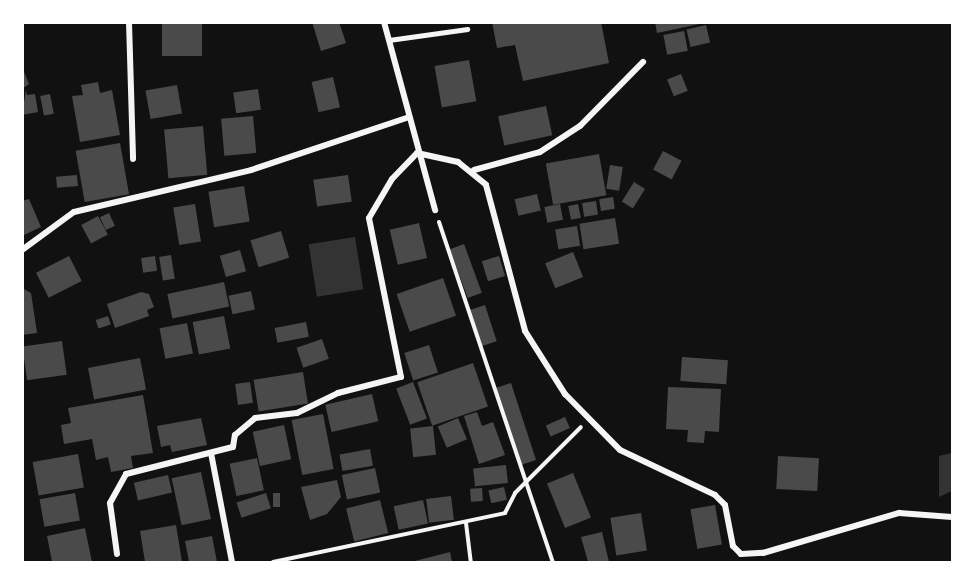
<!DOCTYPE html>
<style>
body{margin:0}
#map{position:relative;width:975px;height:585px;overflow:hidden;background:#111;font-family:"Space Grotesk",sans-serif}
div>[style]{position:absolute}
.water>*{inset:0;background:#333;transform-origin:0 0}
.building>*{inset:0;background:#4a4a4a;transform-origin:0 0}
.path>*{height:4px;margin:-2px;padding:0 2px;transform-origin:2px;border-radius:2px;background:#f5f5f5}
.service>*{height:4.5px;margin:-2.25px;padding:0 2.25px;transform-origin:2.25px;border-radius:2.25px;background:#f5f5f5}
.minor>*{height:6px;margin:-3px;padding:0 3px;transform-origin:3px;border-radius:3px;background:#f5f5f5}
span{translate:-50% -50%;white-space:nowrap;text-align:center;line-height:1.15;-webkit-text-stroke:4.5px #fff;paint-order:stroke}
.frame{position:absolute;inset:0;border:24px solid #fff;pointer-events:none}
</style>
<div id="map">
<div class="water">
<div style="left:355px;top:237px;width:53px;height:47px;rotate:81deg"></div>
<div style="clip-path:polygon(952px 453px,952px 491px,939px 497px,939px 456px)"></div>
</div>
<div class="building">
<div style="left:162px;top:22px;width:40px;height:34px"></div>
<div style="clip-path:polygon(312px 22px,339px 22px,346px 43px,321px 51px)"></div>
<div style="clip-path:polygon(492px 22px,601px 22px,609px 63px,523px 81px,515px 45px,497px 48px)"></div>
<div style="clip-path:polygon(655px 22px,704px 22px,704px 23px,657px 33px)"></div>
<div style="left:706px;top:25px;width:18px;height:20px;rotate:77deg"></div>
<div style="left:684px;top:31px;width:20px;height:21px;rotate:79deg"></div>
<div style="left:469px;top:60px;width:42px;height:35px;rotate:80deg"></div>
<div style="clip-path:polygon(22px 67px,29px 84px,22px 89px)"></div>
<div style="left:681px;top:74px;width:18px;height:15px;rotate:68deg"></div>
<div style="left:333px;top:77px;width:31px;height:22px;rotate:77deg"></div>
<div style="clip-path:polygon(98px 82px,100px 93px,112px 90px,120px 135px,80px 142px,72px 96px,83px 95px,81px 85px)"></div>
<div style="left:177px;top:85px;width:29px;height:32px;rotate:80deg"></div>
<div style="left:258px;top:89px;width:21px;height:25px;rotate:82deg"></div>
<div style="clip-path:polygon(26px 90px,27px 95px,35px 94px,38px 112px,22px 115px)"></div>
<div style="left:50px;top:94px;width:20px;height:10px;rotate:79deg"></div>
<div style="left:546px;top:106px;width:30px;height:49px;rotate:78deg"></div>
<div style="left:253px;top:116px;width:37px;height:32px;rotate:85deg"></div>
<div style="left:203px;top:126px;width:49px;height:39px;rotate:85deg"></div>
<div style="left:120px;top:143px;width:52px;height:45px;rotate:80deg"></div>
<div style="left:663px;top:151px;width:21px;height:21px;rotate:28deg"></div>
<div style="left:599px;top:154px;width:42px;height:54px;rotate:80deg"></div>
<div style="left:610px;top:165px;width:13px;height:24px;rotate:9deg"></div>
<div style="left:77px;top:175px;width:11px;height:21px;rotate:85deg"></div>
<div style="left:348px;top:175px;width:27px;height:35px;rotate:82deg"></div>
<div style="left:634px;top:182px;width:13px;height:23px;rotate:32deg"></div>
<div style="left:244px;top:186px;width:36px;height:36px;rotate:81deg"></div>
<div style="left:537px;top:194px;width:17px;height:23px;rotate:77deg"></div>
<div style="left:613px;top:197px;width:12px;height:14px;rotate:81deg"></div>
<div style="clip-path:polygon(29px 199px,41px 227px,24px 235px,22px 201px)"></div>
<div style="left:596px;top:201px;width:14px;height:14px;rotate:82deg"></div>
<div style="left:195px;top:204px;width:38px;height:22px;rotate:81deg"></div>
<div style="left:560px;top:204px;width:16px;height:16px;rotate:79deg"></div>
<div style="left:578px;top:204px;width:14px;height:10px;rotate:78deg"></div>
<div style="left:109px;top:213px;width:14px;height:10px;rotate:65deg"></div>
<div style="left:98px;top:216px;width:21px;height:19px;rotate:62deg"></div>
<div style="left:615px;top:218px;width:26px;height:36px;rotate:81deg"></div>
<div style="left:419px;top:223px;width:36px;height:30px;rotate:77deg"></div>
<div style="left:577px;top:226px;width:20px;height:22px;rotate:81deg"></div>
<div style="left:281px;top:231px;width:28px;height:32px;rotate:73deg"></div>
<div style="left:464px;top:244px;width:52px;height:15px;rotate:70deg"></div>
<div style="left:240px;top:250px;width:22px;height:21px;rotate:74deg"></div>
<div style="left:573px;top:252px;width:27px;height:30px;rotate:68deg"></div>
<div style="left:171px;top:255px;width:24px;height:12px;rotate:81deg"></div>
<div style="left:69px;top:256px;width:28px;height:37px;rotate:63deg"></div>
<div style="left:155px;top:256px;width:15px;height:14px;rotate:82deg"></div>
<div style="left:499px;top:256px;width:21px;height:18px;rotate:73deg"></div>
<div style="left:443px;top:278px;width:40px;height:49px;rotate:71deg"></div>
<div style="left:224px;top:282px;width:25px;height:58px;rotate:78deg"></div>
<div style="clip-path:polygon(22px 288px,31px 293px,37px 333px,22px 335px)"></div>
<div style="left:251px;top:291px;width:19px;height:23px;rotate:78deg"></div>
<div style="clip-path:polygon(141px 292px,149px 294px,154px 307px,147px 310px,149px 316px,115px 328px,107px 304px)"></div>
<div style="left:485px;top:305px;width:38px;height:17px;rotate:72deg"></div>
<div style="left:108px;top:316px;width:9px;height:13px;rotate:72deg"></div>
<div style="left:224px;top:316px;width:33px;height:32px;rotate:79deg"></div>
<div style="left:306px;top:322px;width:15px;height:32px;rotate:79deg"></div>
<div style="left:187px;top:323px;width:31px;height:28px;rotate:79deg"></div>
<div style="left:322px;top:339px;width:21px;height:27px;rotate:71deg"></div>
<div style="left:62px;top:341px;width:34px;height:40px;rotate:82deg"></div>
<div style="left:429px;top:345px;width:29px;height:26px;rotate:72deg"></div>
<div style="left:682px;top:357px;width:46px;height:24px;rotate:4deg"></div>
<div style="left:140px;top:358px;width:32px;height:53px;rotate:79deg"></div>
<div style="left:473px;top:363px;width:46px;height:59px;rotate:71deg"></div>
<div style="left:303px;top:372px;width:32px;height:50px;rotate:81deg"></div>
<div style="left:250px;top:382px;width:21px;height:15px;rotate:82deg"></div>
<div style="left:413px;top:382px;width:39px;height:18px;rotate:69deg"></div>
<div style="left:511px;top:383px;width:81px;height:17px;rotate:72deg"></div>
<div style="clip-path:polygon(668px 387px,721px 389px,719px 432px,705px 431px,704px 443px,687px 442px,688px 430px,666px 429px)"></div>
<div style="left:372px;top:394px;width:28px;height:48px;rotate:77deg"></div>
<div style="clip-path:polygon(143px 395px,153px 453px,131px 456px,133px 468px,111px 472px,108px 457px,96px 460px,92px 439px,64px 444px,61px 425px,71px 423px,68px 408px)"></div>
<div style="clip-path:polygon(477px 412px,482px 426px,493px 422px,505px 455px,479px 464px,464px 416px)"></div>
<div style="left:323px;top:414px;width:56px;height:32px;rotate:79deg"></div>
<div style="left:565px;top:417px;width:12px;height:21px;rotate:66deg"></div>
<div style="clip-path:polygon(201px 418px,207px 445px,172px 452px,170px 445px,161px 447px,157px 426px)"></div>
<div style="left:458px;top:418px;width:23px;height:22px;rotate:67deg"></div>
<div style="left:284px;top:425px;width:35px;height:32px;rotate:78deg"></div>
<div style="left:433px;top:426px;width:29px;height:23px;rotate:84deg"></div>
<div style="left:370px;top:449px;width:17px;height:31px;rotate:80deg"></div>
<div style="left:78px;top:454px;width:34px;height:46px;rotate:80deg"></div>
<div style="left:778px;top:456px;width:41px;height:33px;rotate:3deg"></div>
<div style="left:257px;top:458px;width:33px;height:28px;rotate:78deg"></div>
<div style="left:506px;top:465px;width:18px;height:33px;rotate:84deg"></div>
<div style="left:375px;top:468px;width:25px;height:34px;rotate:78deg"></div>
<div style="left:201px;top:472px;width:48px;height:30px;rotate:78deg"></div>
<div style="left:573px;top:473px;width:48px;height:28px;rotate:68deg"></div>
<div style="left:168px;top:475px;width:18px;height:35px;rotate:77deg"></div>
<div style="clip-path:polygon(337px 480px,341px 497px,327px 514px,310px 520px,301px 487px)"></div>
<div style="left:504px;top:487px;width:13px;height:16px;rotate:77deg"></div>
<div style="left:482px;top:488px;width:13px;height:12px;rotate:86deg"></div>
<div style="left:75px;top:493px;width:28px;height:36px;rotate:80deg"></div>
<div style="left:266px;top:493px;width:16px;height:31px;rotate:72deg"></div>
<div style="left:280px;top:493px;width:14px;height:7px;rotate:90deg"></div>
<div style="left:451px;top:496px;width:24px;height:25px;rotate:83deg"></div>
<div style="left:380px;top:500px;width:34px;height:35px;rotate:76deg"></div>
<div style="left:423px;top:500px;width:24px;height:30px;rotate:78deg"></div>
<div style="left:715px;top:505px;width:40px;height:25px;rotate:80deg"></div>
<div style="left:641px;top:513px;width:38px;height:31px;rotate:81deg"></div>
<div style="clip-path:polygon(176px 525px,182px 562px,145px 562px,140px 531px)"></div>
<div style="clip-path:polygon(85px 528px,92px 562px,52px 562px,47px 536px)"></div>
<div style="clip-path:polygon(602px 532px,609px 562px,588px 562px,581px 537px)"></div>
<div style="clip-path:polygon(212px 536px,217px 562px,189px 562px,185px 541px)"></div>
<div style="clip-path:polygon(450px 552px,452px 562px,411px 562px)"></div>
</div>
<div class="path">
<div style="left:439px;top:222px;width:359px;rotate:71.5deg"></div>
<div style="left:466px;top:523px;width:39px;rotate:83deg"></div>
<div style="left:273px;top:562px;width:237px;rotate:-11.9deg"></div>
<div style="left:505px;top:513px;width:22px;rotate:-63deg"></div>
<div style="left:515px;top:493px;width:93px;rotate:-45deg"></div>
</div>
<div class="service">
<div style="left:389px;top:40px;width:79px;rotate:-8deg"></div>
</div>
<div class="minor">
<div style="left:129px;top:22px;width:137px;rotate:88.3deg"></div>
<div style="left:384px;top:22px;width:195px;rotate:74.8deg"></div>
<div style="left:474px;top:170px;width:68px;rotate:-15.3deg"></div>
<div style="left:540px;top:152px;width:48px;rotate:-33deg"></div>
<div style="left:580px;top:126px;width:90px;rotate:-45.5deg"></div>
<div style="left:22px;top:250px;width:64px;rotate:-36.2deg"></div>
<div style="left:74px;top:212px;width:182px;rotate:-13.3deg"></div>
<div style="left:251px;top:170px;width:167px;rotate:-18.5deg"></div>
<div style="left:211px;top:453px;width:111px;rotate:79.1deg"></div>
<div style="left:117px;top:554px;width:51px;rotate:-97.8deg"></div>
<div style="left:110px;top:503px;width:33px;rotate:-61deg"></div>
<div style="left:126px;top:474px;width:110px;rotate:-14.2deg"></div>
<div style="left:233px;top:447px;width:12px;rotate:-81deg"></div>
<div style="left:235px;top:435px;width:26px;rotate:-40deg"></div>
<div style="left:255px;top:418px;width:42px;rotate:-6.8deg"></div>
<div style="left:297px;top:413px;width:46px;rotate:-26deg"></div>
<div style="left:338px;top:393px;width:65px;rotate:-14.3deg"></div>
<div style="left:401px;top:377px;width:162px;rotate:-101.4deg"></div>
<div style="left:369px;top:218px;width:45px;rotate:-59.5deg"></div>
<div style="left:392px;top:179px;width:36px;rotate:-46deg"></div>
<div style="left:417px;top:153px;width:42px;rotate:12.4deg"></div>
<div style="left:458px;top:162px;width:36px;rotate:39deg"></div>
<div style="left:486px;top:185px;width:151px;rotate:75deg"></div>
<div style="left:525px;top:331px;width:75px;rotate:57.6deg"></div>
<div style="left:565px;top:394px;width:78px;rotate:45.5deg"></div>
<div style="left:620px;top:450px;width:105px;rotate:25.3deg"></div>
<div style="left:715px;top:495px;width:14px;rotate:45deg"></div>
<div style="left:725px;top:505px;width:42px;rotate:79deg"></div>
<div style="left:733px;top:546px;width:11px;rotate:45deg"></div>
<div style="left:741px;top:554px;width:22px;rotate:-3deg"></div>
<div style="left:763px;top:553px;width:142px;rotate:-16.4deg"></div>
<div style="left:899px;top:513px;width:53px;rotate:4.3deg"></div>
</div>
<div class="frame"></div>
</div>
